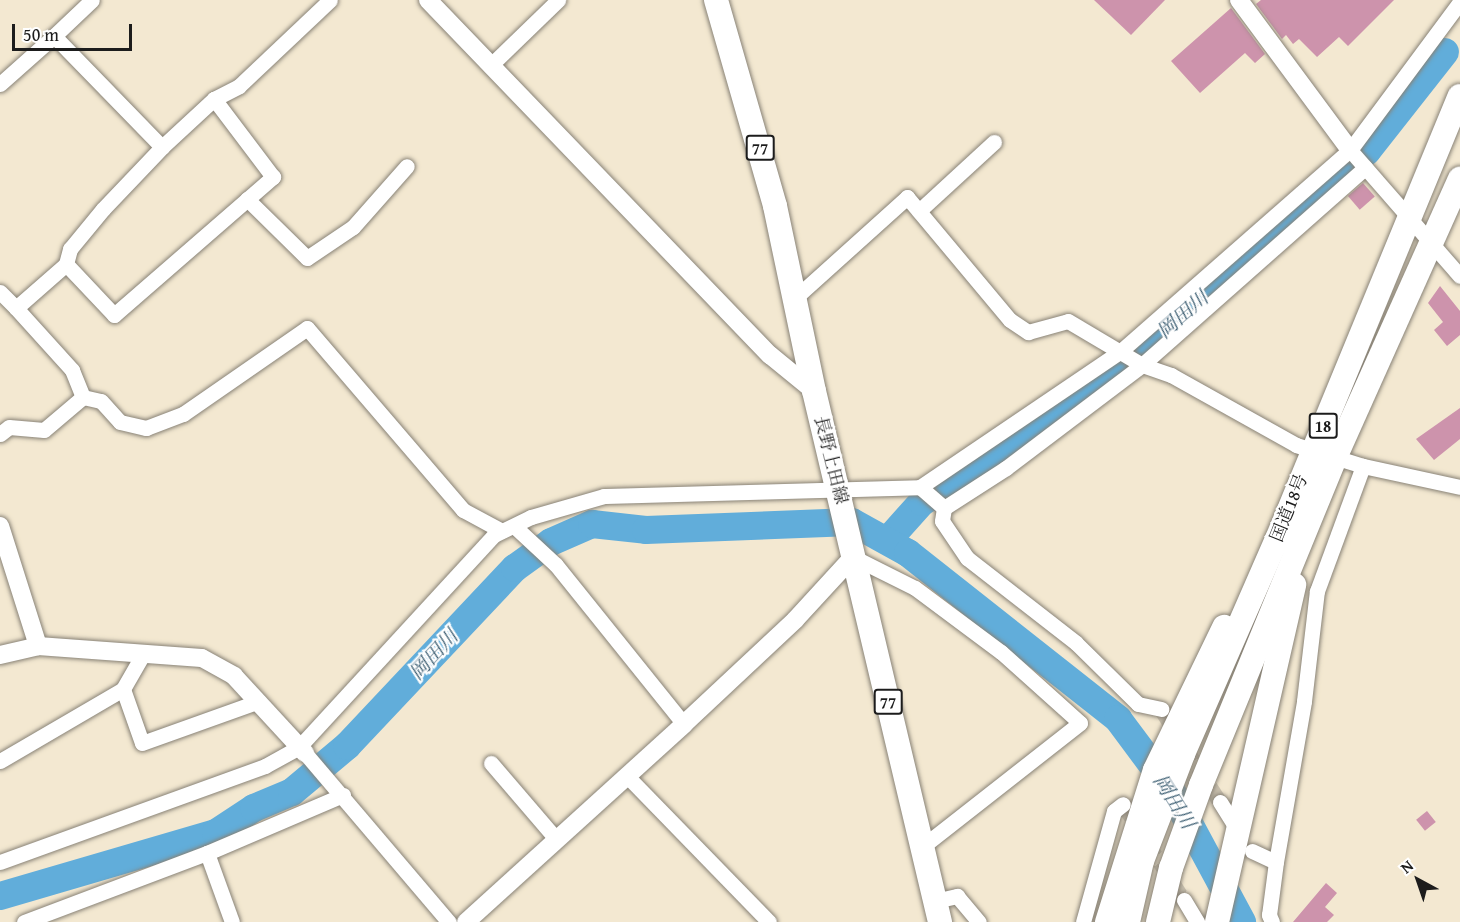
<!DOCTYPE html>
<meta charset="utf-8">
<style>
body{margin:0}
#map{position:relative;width:1460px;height:922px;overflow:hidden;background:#f3e8d1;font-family:"Gentium Book Plus","Noto Serif JP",serif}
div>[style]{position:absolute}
.river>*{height:28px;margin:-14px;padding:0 14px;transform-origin:14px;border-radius:14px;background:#61adda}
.building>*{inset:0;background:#cd93ac;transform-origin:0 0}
.minor-tunnel>*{height:15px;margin-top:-7.5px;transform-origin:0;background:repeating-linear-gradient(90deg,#c8bfad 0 15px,transparent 0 23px)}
.roads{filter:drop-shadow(0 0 2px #888276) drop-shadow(0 0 2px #888276)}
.minor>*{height:15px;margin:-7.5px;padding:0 7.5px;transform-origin:7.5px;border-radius:7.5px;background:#fff}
.tertiary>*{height:18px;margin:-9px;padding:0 9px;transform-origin:9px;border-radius:9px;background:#fff}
.primary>*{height:24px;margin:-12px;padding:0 12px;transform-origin:12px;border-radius:12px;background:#fff}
.trunk>*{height:24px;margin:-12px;padding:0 12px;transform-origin:12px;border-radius:12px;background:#fff}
span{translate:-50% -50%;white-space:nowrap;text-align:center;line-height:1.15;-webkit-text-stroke:4.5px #fff;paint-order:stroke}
.shield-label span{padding:2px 4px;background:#fff;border:2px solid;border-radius:4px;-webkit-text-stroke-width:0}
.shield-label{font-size:16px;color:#1c1c1c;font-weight:700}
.street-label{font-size:18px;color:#1c1c1c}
.water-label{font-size:20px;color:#3b5d71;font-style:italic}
.north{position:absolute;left:1388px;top:850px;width:60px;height:60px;-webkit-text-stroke:4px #fff;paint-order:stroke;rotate:320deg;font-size:16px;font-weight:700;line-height:24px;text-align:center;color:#1c1c1c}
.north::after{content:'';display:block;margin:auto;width:21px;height:27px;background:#1c1c1c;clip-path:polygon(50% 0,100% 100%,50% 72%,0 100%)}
.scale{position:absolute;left:12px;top:24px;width:120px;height:27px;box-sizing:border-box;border:3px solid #1c1c1c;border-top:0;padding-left:8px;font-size:18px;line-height:21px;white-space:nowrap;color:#1c1c1c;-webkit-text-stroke:4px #fff;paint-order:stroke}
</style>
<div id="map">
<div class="river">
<div style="left:888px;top:540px;width:51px;rotate:-48.2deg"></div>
<div style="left:922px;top:502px;width:108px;rotate:-30.6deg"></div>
<div style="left:1015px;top:447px;width:131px;rotate:-37deg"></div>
<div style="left:1120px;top:368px;width:252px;rotate:-41deg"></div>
<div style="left:1310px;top:203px;width:77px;rotate:-42.4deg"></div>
<div style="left:1367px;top:151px;width:126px;rotate:-51.8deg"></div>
<div style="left:0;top:896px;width:225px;rotate:-16.3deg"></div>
<div style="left:216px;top:833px;width:45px;rotate:-33.3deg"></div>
<div style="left:254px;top:808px;width:41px;rotate:-22.8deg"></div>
<div style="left:292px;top:792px;width:72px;rotate:-39.9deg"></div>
<div style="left:347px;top:746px;width:245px;rotate:-46.7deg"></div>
<div style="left:515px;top:568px;width:44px;rotate:-35.8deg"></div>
<div style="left:551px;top:542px;width:45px;rotate:-23.7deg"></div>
<div style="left:592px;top:524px;width:54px;rotate:6.3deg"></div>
<div style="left:646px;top:530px;width:206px;rotate:-2.2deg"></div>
<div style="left:852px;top:522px;width:64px;rotate:29deg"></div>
<div style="left:908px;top:553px;width:268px;rotate:38.3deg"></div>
<div style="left:1118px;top:719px;width:89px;rotate:53.3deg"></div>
<div style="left:1171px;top:790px;width:150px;rotate:61.7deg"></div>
</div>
<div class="building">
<div style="clip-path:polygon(1094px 0,1165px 0,1131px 35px)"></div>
<div style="clip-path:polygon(1261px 0,1394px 0,1348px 46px,1339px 37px,1317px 57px,1299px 39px,1293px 44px,1286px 35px,1282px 39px,1256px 4px)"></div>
<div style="clip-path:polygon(1231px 8px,1265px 54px,1255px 63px,1245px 53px,1200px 93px,1171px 61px)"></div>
<div style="left:1363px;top:183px;width:18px;height:20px;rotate:49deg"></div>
<div style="clip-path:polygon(1440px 286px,1460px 311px,1460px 335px,1447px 346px,1434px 330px,1443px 322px,1428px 303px)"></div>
<div style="clip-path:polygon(1460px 408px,1460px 439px,1434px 460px,1416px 439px)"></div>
<div style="left:1427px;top:811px;width:14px;height:14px;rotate:51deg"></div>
<div style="clip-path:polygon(1326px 883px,1337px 893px,1325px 907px,1334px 915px,1327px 922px,1293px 922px)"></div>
</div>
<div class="minor-tunnel">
<div style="left:1161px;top:709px;width:110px;rotate:57.6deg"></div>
<div style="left:1123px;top:804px;width:114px;rotate:57.6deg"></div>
</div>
<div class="roads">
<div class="minor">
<div style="left:54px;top:36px;width:52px;rotate:-43.5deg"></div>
<div style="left:490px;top:66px;width:95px;rotate:-44.1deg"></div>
<div style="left:0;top:84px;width:72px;rotate:-41.6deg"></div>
<div style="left:54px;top:36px;width:155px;rotate:45.8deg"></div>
<div style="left:1350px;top:150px;width:167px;rotate:48.9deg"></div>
<div style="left:247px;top:199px;width:84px;rotate:44.5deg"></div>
<div style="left:307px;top:258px;width:55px;rotate:-34deg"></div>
<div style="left:353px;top:227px;width:81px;rotate:-48.5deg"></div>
<div style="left:919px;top:211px;width:102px;rotate:-42.6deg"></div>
<div style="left:66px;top:264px;width:70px;rotate:46.7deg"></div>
<div style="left:114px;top:315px;width:211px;rotate:-41deg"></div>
<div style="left:273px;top:177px;width:98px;rotate:-127.1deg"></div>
<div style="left:0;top:292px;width:23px;rotate:45deg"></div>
<div style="left:16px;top:308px;width:67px;rotate:-41.3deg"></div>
<div style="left:66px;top:264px;width:16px;rotate:-75deg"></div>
<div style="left:70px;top:249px;width:52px;rotate:-50.5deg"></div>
<div style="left:103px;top:209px;width:86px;rotate:-46.4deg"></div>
<div style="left:162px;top:147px;width:71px;rotate:-42.7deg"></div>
<div style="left:214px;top:99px;width:28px;rotate:-27deg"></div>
<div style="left:239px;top:86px;width:125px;rotate:-43.4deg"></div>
<div style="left:795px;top:298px;width:151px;rotate:-42deg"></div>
<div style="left:907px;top:197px;width:160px;rotate:50.1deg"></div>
<div style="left:1010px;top:320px;width:22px;rotate:34deg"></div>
<div style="left:1028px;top:332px;width:41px;rotate:-15.4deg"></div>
<div style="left:1068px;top:321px;width:86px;rotate:30.7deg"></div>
<div style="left:1142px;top:365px;width:31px;rotate:19deg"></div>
<div style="left:1171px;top:375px;width:143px;rotate:29.2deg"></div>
<div style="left:1296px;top:445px;width:70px;rotate:17.4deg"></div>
<div style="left:1363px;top:466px;width:99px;rotate:12.2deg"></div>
<div style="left:16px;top:308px;width:84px;rotate:47.9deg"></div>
<div style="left:72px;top:370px;width:29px;rotate:68deg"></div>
<div style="left:83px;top:397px;width:18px;rotate:13deg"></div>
<div style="left:101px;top:401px;width:28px;rotate:48deg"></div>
<div style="left:120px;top:422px;width:27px;rotate:13deg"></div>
<div style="left:146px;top:428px;width:40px;rotate:-21deg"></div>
<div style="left:183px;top:414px;width:151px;rotate:-34.7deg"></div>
<div style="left:307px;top:328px;width:240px;rotate:49.4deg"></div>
<div style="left:463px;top:510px;width:44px;rotate:28.3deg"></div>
<div style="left:0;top:434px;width:11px;rotate:-38deg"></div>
<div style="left:9px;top:427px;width:35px;rotate:5deg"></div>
<div style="left:44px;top:430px;width:51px;rotate:-40.2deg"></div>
<div style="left:920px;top:487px;width:32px;rotate:41deg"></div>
<div style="left:944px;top:508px;width:13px;rotate:99deg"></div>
<div style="left:942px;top:521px;width:45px;rotate:56deg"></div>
<div style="left:967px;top:558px;width:138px;rotate:37.9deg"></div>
<div style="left:1076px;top:643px;width:87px;rotate:44.5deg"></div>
<div style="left:1138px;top:704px;width:24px;rotate:12deg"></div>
<div style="left:944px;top:508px;width:74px;rotate:-32.8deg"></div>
<div style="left:1006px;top:468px;width:171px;rotate:-37.1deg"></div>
<div style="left:1142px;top:365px;width:298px;rotate:-41.5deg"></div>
<div style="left:514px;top:526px;width:57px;rotate:42.9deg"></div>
<div style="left:556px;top:565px;width:204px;rotate:51.2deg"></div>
<div style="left:853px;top:557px;width:69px;rotate:26.6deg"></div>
<div style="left:915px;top:588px;width:107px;rotate:36.7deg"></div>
<div style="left:1001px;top:652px;width:106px;rotate:41.9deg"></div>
<div style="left:1080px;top:723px;width:201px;rotate:141.9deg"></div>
<div style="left:123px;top:689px;width:57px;rotate:70.6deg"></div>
<div style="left:142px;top:743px;width:124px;rotate:-19.7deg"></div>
<div style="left:305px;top:753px;width:222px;rotate:49.6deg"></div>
<div style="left:0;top:761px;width:143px;rotate:-30.3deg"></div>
<div style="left:123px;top:689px;width:38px;rotate:-60deg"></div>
<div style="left:491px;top:763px;width:101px;rotate:49.4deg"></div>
<div style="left:626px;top:775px;width:205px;rotate:45.8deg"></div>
<div style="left:1220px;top:802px;width:26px;rotate:58deg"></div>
<div style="left:1252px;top:851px;width:26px;rotate:25deg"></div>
<div style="left:207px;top:853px;width:73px;rotate:70.1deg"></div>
<div style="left:0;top:862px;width:282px;rotate:-19.9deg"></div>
<div style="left:265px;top:766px;width:39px;rotate:-29deg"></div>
<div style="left:299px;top:747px;width:288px;rotate:-47.4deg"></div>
<div style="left:494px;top:535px;width:41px;rotate:-25.9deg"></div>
<div style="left:531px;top:517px;width:76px;rotate:-16deg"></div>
<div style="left:604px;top:496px;width:316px;rotate:-1.6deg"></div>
<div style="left:920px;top:487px;width:244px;rotate:-34.1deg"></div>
<div style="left:1122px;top:350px;width:303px;rotate:-41.3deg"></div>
<div style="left:1350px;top:150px;width:184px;rotate:-53.4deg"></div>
<div style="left:1184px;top:900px;width:26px;rotate:59deg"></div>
<div style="left:935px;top:901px;width:23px;rotate:-13deg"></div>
<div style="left:957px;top:896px;width:34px;rotate:50deg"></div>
<div style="left:24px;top:922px;width:196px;rotate:-20.7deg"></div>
<div style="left:207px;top:853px;width:148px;rotate:-23.1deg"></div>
<div style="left:1083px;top:922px;width:115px;rotate:-74.4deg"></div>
<div style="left:1114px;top:811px;width:11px;rotate:-38deg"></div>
<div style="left:1272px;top:922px;width:8px;rotate:-113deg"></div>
<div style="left:1269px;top:915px;width:53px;rotate:-82.5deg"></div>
<div style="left:1276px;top:862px;width:163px;rotate:-80.1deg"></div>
<div style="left:1304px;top:701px;width:111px;rotate:-83.3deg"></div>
<div style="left:1317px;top:591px;width:133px;rotate:-69.8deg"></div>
</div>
<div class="tertiary">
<div style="left:428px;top:0;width:493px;rotate:46.1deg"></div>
<div style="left:770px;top:355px;width:57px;rotate:39.3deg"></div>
<div style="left:1239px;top:0;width:187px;rotate:53.5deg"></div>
<div style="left:0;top:526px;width:126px;rotate:72.4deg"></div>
<div style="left:0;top:655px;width:39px;rotate:-13deg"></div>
<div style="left:38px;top:646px;width:164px;rotate:4.2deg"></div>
<div style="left:202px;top:658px;width:37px;rotate:29deg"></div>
<div style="left:234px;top:676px;width:105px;rotate:47.3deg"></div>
<div style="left:466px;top:922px;width:294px;rotate:-42.2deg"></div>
<div style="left:684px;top:724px;width:152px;rotate:-43.1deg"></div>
<div style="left:795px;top:620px;width:86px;rotate:-47.4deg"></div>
</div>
<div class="primary">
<div style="left:716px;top:0;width:214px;rotate:74deg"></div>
<div style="left:775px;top:206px;width:189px;rotate:78.1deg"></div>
<div style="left:814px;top:391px;width:546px;rotate:76.65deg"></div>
</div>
<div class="trunk">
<div style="left:1107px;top:922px;width:159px;rotate:-72.5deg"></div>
<div style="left:1155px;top:770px;width:159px;rotate:-64.2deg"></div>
<div style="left:1128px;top:922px;width:63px;rotate:-77.1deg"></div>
<div style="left:1142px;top:861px;width:115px;rotate:-69deg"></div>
<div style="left:1183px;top:754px;width:235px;rotate:-66.4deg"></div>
<div style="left:1277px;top:539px;width:479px;rotate:-67.6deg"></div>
<div style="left:1158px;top:922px;width:56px;rotate:-76.5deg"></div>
<div style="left:1171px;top:868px;width:88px;rotate:-70.1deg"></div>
<div style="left:1201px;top:785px;width:353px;rotate:-67.7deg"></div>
<div style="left:1335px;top:458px;width:306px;rotate:-65.9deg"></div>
<div style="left:1217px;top:922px;width:346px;rotate:-77.1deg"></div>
</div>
</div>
<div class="shield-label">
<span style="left:760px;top:148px">77</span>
<span style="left:1323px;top:426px">18</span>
<span style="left:888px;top:702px">77</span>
</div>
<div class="street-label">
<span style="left:831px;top:460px;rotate:76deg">長野上田線</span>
<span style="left:1289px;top:508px;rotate:-68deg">国道18号</span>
</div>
<div class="water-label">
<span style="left:1182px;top:314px;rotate:-41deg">岡田川</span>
<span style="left:433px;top:654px;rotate:-47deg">岡田川</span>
<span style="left:1175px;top:801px;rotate:58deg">岡田川</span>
</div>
<div class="north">N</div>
<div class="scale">50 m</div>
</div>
